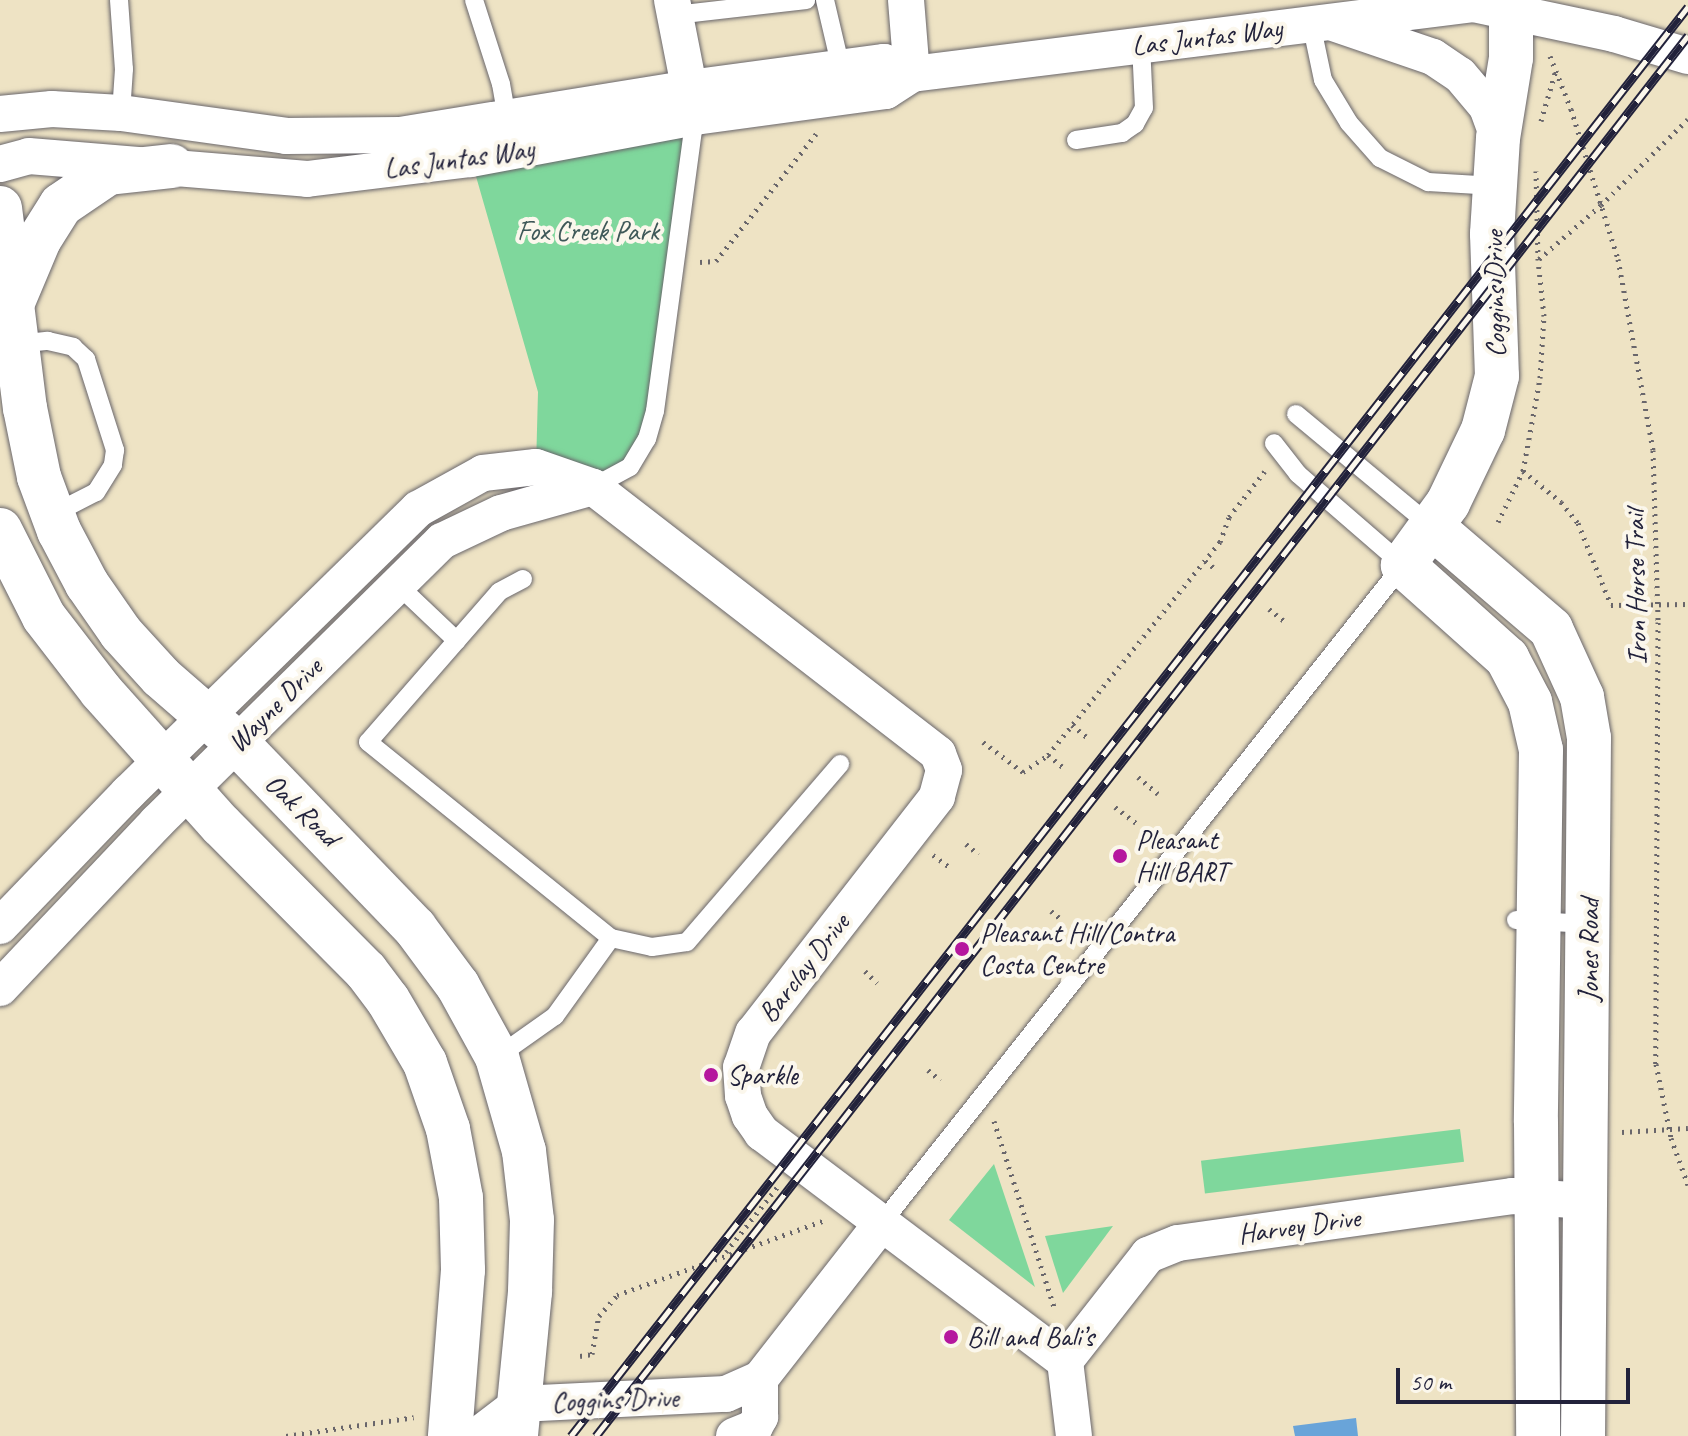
<!DOCTYPE html>
<meta charset="utf-8">
<style>
body{margin:0}
#map{position:relative;width:1688px;height:1436px;overflow:hidden;background:#eee3c4;font-family:Caveat,sans-serif}
div>[style]{position:absolute}
.green>*{inset:0;background:#7fd79c;transform-origin:0 0}
.water>*{inset:0;background:#69a4d9}
.path>*{height:5px;margin-top:-2.5px;transform-origin:0;background:repeating-linear-gradient(90deg,#69666b 0 2px,transparent 0 8px)}
.roads{filter:drop-shadow(0 0 2px #69666b) drop-shadow(0 0 2px #69666b)}
.service>*{height:18px;margin:-9px;padding:0 9px;transform-origin:9px;border-radius:9px;background:#fff}
.minor>*{height:36px;margin:-18px;padding:0 18px;transform-origin:18px;border-radius:18px;background:#fff}
.tertiary>*{height:44px;margin:-22px;padding:0 22px;transform-origin:22px;border-radius:22px;background:#fff}
.secondary>*{height:44px;margin:-22px;padding:0 22px;transform-origin:22px;border-radius:22px;background:#fff}
.rail>*{height:9px;margin-top:-4.5px;transform-origin:0;background:repeating-linear-gradient(90deg,#fbf7ec 0 18px,#22223b 0 36px);box-sizing:border-box;border-block:2px solid #22223b}
.dots>*{width:22px;height:22px;translate:-50% -50%;box-sizing:border-box;border:4px solid #fbf7ec;border-radius:50%}
span{translate:-50% -50%;white-space:nowrap;text-align:center;line-height:1.15;-webkit-text-stroke:8px #fbf7ec;paint-order:stroke}
.street-label{font-size:28px;color:#22223b}
.park-label{font-size:28px;color:#3e5858}
.poi-label{font-size:28px;color:#22223b}
.left{translate:0 -50%;text-align:left}
.scale{position:absolute;left:1396px;top:1368px;width:234px;height:36px;box-sizing:border-box;border:4px solid #22223b;border-top:0;padding-left:10px;font-size:24px;line-height:28px;white-space:nowrap;color:#22223b;-webkit-text-stroke:6px #fbf7ec;paint-order:stroke}
</style>
<div id="map">
<div class="green">
<div style="clip-path:polygon(695px 117px,655px 411px,630px 467px,593px 487px,536px 467px,538px 392px,471px 159px)"></div>
<div style="left:1460px;top:1129px;width:33px;height:261px;rotate:83deg"></div>
<div style="clip-path:polygon(994px 1164px,1035px 1287px,949px 1220px)"></div>
<div style="clip-path:polygon(1113px 1226px,1063px 1293px,1045px 1236px)"></div>
</div>
<div class="water">
<div style="clip-path:polygon(1356px 1418px,1358px 1436px,1295px 1436px,1293px 1426px)"></div>
</div>
<div class="path">
<div style="left:1550px;top:56px;width:57px;rotate:68.4deg"></div>
<div style="left:1571px;top:109px;width:157px;rotate:72.6deg"></div>
<div style="left:1618px;top:259px;width:194px;rotate:79.6deg"></div>
<div style="left:1653px;top:450px;width:172px;rotate:88.3deg"></div>
<div style="left:1658px;top:622px;width:442px;rotate:90.3deg"></div>
<div style="left:1656px;top:1064px;width:76px;rotate:78.5deg"></div>
<div style="left:1671px;top:1138px;width:50px;rotate:70.1deg"></div>
<div style="left:1541px;top:121px;width:50px;rotate:-73.7deg"></div>
<div style="left:1539px;top:259px;width:82px;rotate:-41.1deg"></div>
<div style="left:1601px;top:205px;width:122px;rotate:-44.7deg"></div>
<div style="left:700px;top:262px;width:16px;rotate:-4deg"></div>
<div style="left:716px;top:261px;width:162px;rotate:-51.8deg"></div>
<div style="left:1523px;top:471px;width:49px;rotate:39.2deg"></div>
<div style="left:1561px;top:502px;width:27px;rotate:51deg"></div>
<div style="left:1578px;top:523px;width:88px;rotate:68.1deg"></div>
<div style="left:1611px;top:605px;width:77px;rotate:-0.7deg"></div>
<div style="left:1498px;top:522px;width:57px;rotate:-63.9deg"></div>
<div style="left:1523px;top:471px;width:95px;rotate:-79.6deg"></div>
<div style="left:1540px;top:378px;width:62px;rotate:-86.3deg"></div>
<div style="left:1544px;top:316px;width:56px;rotate:-96.1deg"></div>
<div style="left:1538px;top:260px;width:89px;rotate:-91.3deg"></div>
<div style="left:1205px;top:561px;width:15px;rotate:37deg"></div>
<div style="left:1269px;top:609px;width:23px;rotate:38deg"></div>
<div style="left:1072px;top:725px;width:19px;rotate:39deg"></div>
<div style="left:983px;top:742px;width:50px;rotate:36.9deg"></div>
<div style="left:1023px;top:772px;width:30px;rotate:-34deg"></div>
<div style="left:1048px;top:755px;width:274px;rotate:-51.1deg"></div>
<div style="left:1220px;top:542px;width:27px;rotate:-70deg"></div>
<div style="left:1229px;top:517px;width:58px;rotate:-52deg"></div>
<div style="left:1048px;top:755px;width:19px;rotate:39deg"></div>
<div style="left:1138px;top:777px;width:26px;rotate:40deg"></div>
<div style="left:1115px;top:807px;width:26px;rotate:37deg"></div>
<div style="left:966px;top:844px;width:16px;rotate:40deg"></div>
<div style="left:933px;top:855px;width:19px;rotate:36deg"></div>
<div style="left:1051px;top:911px;width:14px;rotate:39deg"></div>
<div style="left:865px;top:971px;width:17px;rotate:45deg"></div>
<div style="left:928px;top:1070px;width:16px;rotate:40deg"></div>
<div style="left:994px;top:1121px;width:199px;rotate:72.1deg"></div>
<div style="left:1622px;top:1132px;width:66px;rotate:-3.5deg"></div>
<div style="left:726px;top:1252px;width:85px;rotate:-51.7deg"></div>
<div style="left:580px;top:1356px;width:12px;rotate:-9deg"></div>
<div style="left:592px;top:1354px;width:39px;rotate:-80deg"></div>
<div style="left:599px;top:1316px;width:28px;rotate:-49deg"></div>
<div style="left:617px;top:1295px;width:221px;rotate:-19.8deg"></div>
<div style="left:286px;top:1436px;width:129px;rotate:-8.4deg"></div>
</div>
<div class="roads">
<div class="service">
<div style="left:119px;top:0;width:69px;rotate:85.9deg"></div>
<div style="left:124px;top:69px;width:44px;rotate:93.9deg"></div>
<div style="left:474px;top:0;width:88px;rotate:72.2deg"></div>
<div style="left:501px;top:84px;width:36px;rotate:80deg"></div>
<div style="left:825px;top:0;width:70px;rotate:76.8deg"></div>
<div style="left:675px;top:15px;width:132px;rotate:-6.5deg"></div>
<div style="left:1311px;top:23px;width:58px;rotate:78.1deg"></div>
<div style="left:1323px;top:80px;width:50px;rotate:58.8deg"></div>
<div style="left:1349px;top:123px;width:47px;rotate:48.5deg"></div>
<div style="left:1380px;top:158px;width:54px;rotate:26.6deg"></div>
<div style="left:1428px;top:182px;width:67px;rotate:3.4deg"></div>
<div style="left:1076px;top:140px;width:47px;rotate:-8.7deg"></div>
<div style="left:1122px;top:133px;width:16px;rotate:-35deg"></div>
<div style="left:1135px;top:124px;width:18px;rotate:-61deg"></div>
<div style="left:1144px;top:108px;width:63px;rotate:-92.7deg"></div>
<div style="left:17px;top:344px;width:31px;rotate:-6deg"></div>
<div style="left:48px;top:341px;width:26px;rotate:13deg"></div>
<div style="left:73px;top:347px;width:18px;rotate:43deg"></div>
<div style="left:86px;top:359px;width:96px;rotate:72.3deg"></div>
<div style="left:115px;top:450px;width:15px;rotate:98deg"></div>
<div style="left:113px;top:465px;width:32px;rotate:122deg"></div>
<div style="left:96px;top:492px;width:48px;rotate:152.9deg"></div>
<div style="left:1296px;top:414px;width:175px;rotate:39.7deg"></div>
<div style="left:593px;top:487px;width:42px;rotate:-28.4deg"></div>
<div style="left:630px;top:467px;width:33px;rotate:-59deg"></div>
<div style="left:647px;top:439px;width:29px;rotate:-74deg"></div>
<div style="left:655px;top:411px;width:297px;rotate:-82.3deg"></div>
<div style="left:523px;top:579px;width:27px;rotate:152deg"></div>
<div style="left:499px;top:592px;width:199px;rotate:131.1deg"></div>
<div style="left:368px;top:742px;width:312px;rotate:38.9deg"></div>
<div style="left:398px;top:585px;width:81px;rotate:43.5deg"></div>
<div style="left:1516px;top:920px;width:73px;rotate:3.1deg"></div>
<div style="left:497px;top:1057px;width:71px;rotate:-35.3deg"></div>
<div style="left:555px;top:1016px;width:96px;rotate:-54.3deg"></div>
<div style="left:611px;top:938px;width:42px;rotate:12.4deg"></div>
<div style="left:652px;top:947px;width:35px;rotate:-8deg"></div>
<div style="left:687px;top:942px;width:235px;rotate:-49.3deg"></div>
<div style="left:881px;top:1224px;width:841px;rotate:-51.62deg"></div>
<div style="left:1403px;top:565px;width:139px;rotate:-139.1deg"></div>
<div style="left:1298px;top:474px;width:39px;rotate:-128deg"></div>
</div>
<div class="minor">
<div style="left:672px;top:0;width:114px;rotate:78.9deg"></div>
<div style="left:906px;top:0;width:74px;rotate:85.4deg"></div>
<div style="left:1336px;top:24px;width:102px;rotate:18.8deg"></div>
<div style="left:1433px;top:57px;width:32px;rotate:34deg"></div>
<div style="left:1460px;top:75px;width:42px;rotate:49.8deg"></div>
<div style="left:1487px;top:107px;width:33px;rotate:70deg"></div>
<div style="left:0;top:114px;width:52px;rotate:-5.5deg"></div>
<div style="left:52px;top:109px;width:69px;rotate:3.3deg"></div>
<div style="left:121px;top:113px;width:167px;rotate:7.9deg"></div>
<div style="left:286px;top:136px;width:114px;rotate:-0.5deg"></div>
<div style="left:400px;top:135px;width:293px;rotate:-9.2deg"></div>
<div style="left:689px;top:88px;width:197px;rotate:-7.6deg"></div>
<div style="left:884px;top:62px;width:30px;rotate:23deg"></div>
<div style="left:0;top:164px;width:30px;rotate:-15deg"></div>
<div style="left:29px;top:156px;width:279px;rotate:4.7deg"></div>
<div style="left:307px;top:179px;width:165px;rotate:-7deg"></div>
<div style="left:471px;top:159px;width:228px;rotate:-10.6deg"></div>
<div style="left:695px;top:117px;width:193px;rotate:-7.8deg"></div>
<div style="left:886px;top:91px;width:31px;rotate:-33deg"></div>
<div style="left:912px;top:74px;width:565px;rotate:-7.11deg"></div>
<div style="left:1473px;top:4px;width:144px;rotate:12deg"></div>
<div style="left:1614px;top:34px;width:77px;rotate:16.6deg"></div>
<div style="left:0;top:926px;width:185px;rotate:-46.1deg"></div>
<div style="left:128px;top:793px;width:406px;rotate:-44.4deg"></div>
<div style="left:418px;top:509px;width:74px;rotate:-29deg"></div>
<div style="left:483px;top:473px;width:53px;rotate:-6.5deg"></div>
<div style="left:536px;top:467px;width:60px;rotate:19.3deg"></div>
<div style="left:593px;top:487px;width:436px;rotate:37.7deg"></div>
<div style="left:938px;top:754px;width:17px;rotate:69deg"></div>
<div style="left:944px;top:770px;width:28px;rotate:105deg"></div>
<div style="left:937px;top:797px;width:299px;rotate:127.9deg"></div>
<div style="left:753px;top:1033px;width:36px;rotate:109deg"></div>
<div style="left:741px;top:1067px;width:29px;rotate:86deg"></div>
<div style="left:743px;top:1096px;width:21px;rotate:71deg"></div>
<div style="left:750px;top:1116px;width:21px;rotate:55deg"></div>
<div style="left:762px;top:1133px;width:379px;rotate:37deg"></div>
<div style="left:1065px;top:1361px;width:76px;rotate:83.2deg"></div>
<div style="left:0;top:988px;width:228px;rotate:-46.6deg"></div>
<div style="left:157px;top:822px;width:400px;rotate:-44.6deg"></div>
<div style="left:442px;top:541px;width:65px;rotate:-25.4deg"></div>
<div style="left:501px;top:513px;width:96px;rotate:-15.8deg"></div>
<div style="left:1065px;top:1361px;width:135px;rotate:-51.9deg"></div>
<div style="left:1148px;top:1255px;width:32px;rotate:-22deg"></div>
<div style="left:1178px;top:1243px;width:337px;rotate:-8deg"></div>
<div style="left:1512px;top:1196px;width:75px;rotate:3.8deg"></div>
<div style="left:477px;top:1436px;width:53px;rotate:-37.3deg"></div>
<div style="left:519px;top:1404px;width:207px;rotate:-2.8deg"></div>
<div style="left:726px;top:1394px;width:37px;rotate:-24deg"></div>
<div style="left:760px;top:1379px;width:197px;rotate:-52deg"></div>
<div style="left:734px;top:1436px;width:22px;rotate:-22deg"></div>
<div style="left:754px;top:1428px;width:13px;rotate:-61deg"></div>
<div style="left:760px;top:1417px;width:38px;rotate:-90deg"></div>
</div>
<div class="tertiary">
<div style="left:1511px;top:0;width:58px;rotate:90deg"></div>
<div style="left:1511px;top:58px;width:81px;rotate:99.2deg"></div>
<div style="left:1498px;top:138px;width:96px;rotate:93.6deg"></div>
<div style="left:1492px;top:234px;width:142px;rotate:88deg"></div>
<div style="left:1497px;top:376px;width:56px;rotate:104.5deg"></div>
<div style="left:1483px;top:430px;width:81px;rotate:115.6deg"></div>
<div style="left:1448px;top:503px;width:77px;rotate:126deg"></div>
<div style="left:1403px;top:565px;width:140px;rotate:41.8deg"></div>
<div style="left:1507px;top:658px;width:50px;rotate:62.4deg"></div>
<div style="left:1530px;top:702px;width:49px;rotate:77.1deg"></div>
<div style="left:1541px;top:750px;width:372px;rotate:90.8deg"></div>
<div style="left:1536px;top:1122px;width:314px;rotate:89.6deg"></div>
<div style="left:1431px;top:526px;width:158px;rotate:40.6deg"></div>
<div style="left:1551px;top:629px;width:75px;rotate:65.5deg"></div>
<div style="left:1582px;top:697px;width:42px;rotate:80.3deg"></div>
<div style="left:1589px;top:738px;width:698px;rotate:90.49deg"></div>
</div>
<div class="secondary">
<div style="left:0;top:208px;width:202px;rotate:82.9deg"></div>
<div style="left:25px;top:408px;width:70px;rotate:78.5deg"></div>
<div style="left:39px;top:477px;width:58px;rotate:69.7deg"></div>
<div style="left:59px;top:531px;width:60px;rotate:62.2deg"></div>
<div style="left:87px;top:584px;width:60px;rotate:55.2deg"></div>
<div style="left:121px;top:633px;width:59px;rotate:47.7deg"></div>
<div style="left:161px;top:677px;width:101px;rotate:41deg"></div>
<div style="left:237px;top:743px;width:257px;rotate:46.1deg"></div>
<div style="left:415px;top:928px;width:72px;rotate:53.4deg"></div>
<div style="left:458px;top:986px;width:81px;rotate:61.2deg"></div>
<div style="left:497px;top:1057px;width:98px;rotate:74deg"></div>
<div style="left:524px;top:1151px;width:69px;rotate:83.4deg"></div>
<div style="left:532px;top:1220px;width:72px;rotate:91.6deg"></div>
<div style="left:530px;top:1292px;width:145px;rotate:95.6deg"></div>
<div style="left:13px;top:302px;width:67px;rotate:-67.2deg"></div>
<div style="left:39px;top:240px;width:41px;rotate:-57.8deg"></div>
<div style="left:61px;top:205px;width:57px;rotate:-34.2deg"></div>
<div style="left:108px;top:173px;width:64px;rotate:-6.2deg"></div>
<div style="left:0;top:530px;width:97px;rotate:63.2deg"></div>
<div style="left:44px;top:617px;width:93px;rotate:52.4deg"></div>
<div style="left:101px;top:691px;width:180px;rotate:48.2deg"></div>
<div style="left:221px;top:825px;width:206px;rotate:45.2deg"></div>
<div style="left:366px;top:971px;width:36px;rotate:53deg"></div>
<div style="left:388px;top:1000px;width:73px;rotate:59.6deg"></div>
<div style="left:425px;top:1063px;width:70px;rotate:70.8deg"></div>
<div style="left:448px;top:1129px;width:70px;rotate:79.3deg"></div>
<div style="left:461px;top:1198px;width:72px;rotate:88.4deg"></div>
<div style="left:463px;top:1270px;width:167px;rotate:94.5deg"></div>
</div>
</div>
<div class="rail">
<div style="left:571px;top:1436px;width:1814px;rotate:-51.99deg"></div>
<div style="left:596px;top:1436px;width:1776px;rotate:-52.05deg"></div>
</div>
<div class="dots">
<div style="left:1120px;top:856px;background:#b5179e"></div>
<div style="left:962px;top:949px;background:#b5179e"></div>
<div style="left:711px;top:1075px;background:#b5179e"></div>
<div style="left:951px;top:1337px;background:#b5179e"></div>
</div>
<div class="street-label">
<span style="left:1207px;top:37px;rotate:-7deg">Las Juntas Way</span>
<span style="left:459px;top:159px;rotate:-8deg">Las Juntas Way</span>
<span style="left:1495px;top:294px;rotate:-91deg">Coggins Drive</span>
<span style="left:1636px;top:587px;rotate:-91deg">Iron Horse Trail</span>
<span style="left:275px;top:705px;rotate:-45deg">Wayne Drive</span>
<span style="left:302px;top:810px;rotate:44deg">Oak Road</span>
<span style="left:1589px;top:950px;rotate:-90deg">Jones Road</span>
<span style="left:804px;top:968px;rotate:-52deg">Barclay Drive</span>
<span style="left:1299px;top:1226px;rotate:-8deg">Harvey Drive</span>
<span style="left:615px;top:1400px;rotate:-2deg">Coggins Drive</span>
</div>
<div class="park-label">
<span style="left:588px;top:231px">Fox Creek Park</span>
</div>
<div class="poi-label">
<span class="left" style="left:1136px;top:856px">Pleasant<br>Hill BART</span>
<span class="left" style="left:980px;top:949px">Pleasant Hill/Contra<br>Costa Centre</span>
<span class="left" style="left:727px;top:1075px">Sparkle</span>
<span class="left" style="left:967px;top:1337px">Bill and Bali’s</span>
</div>
<div class="scale">50 m</div>
</div>
